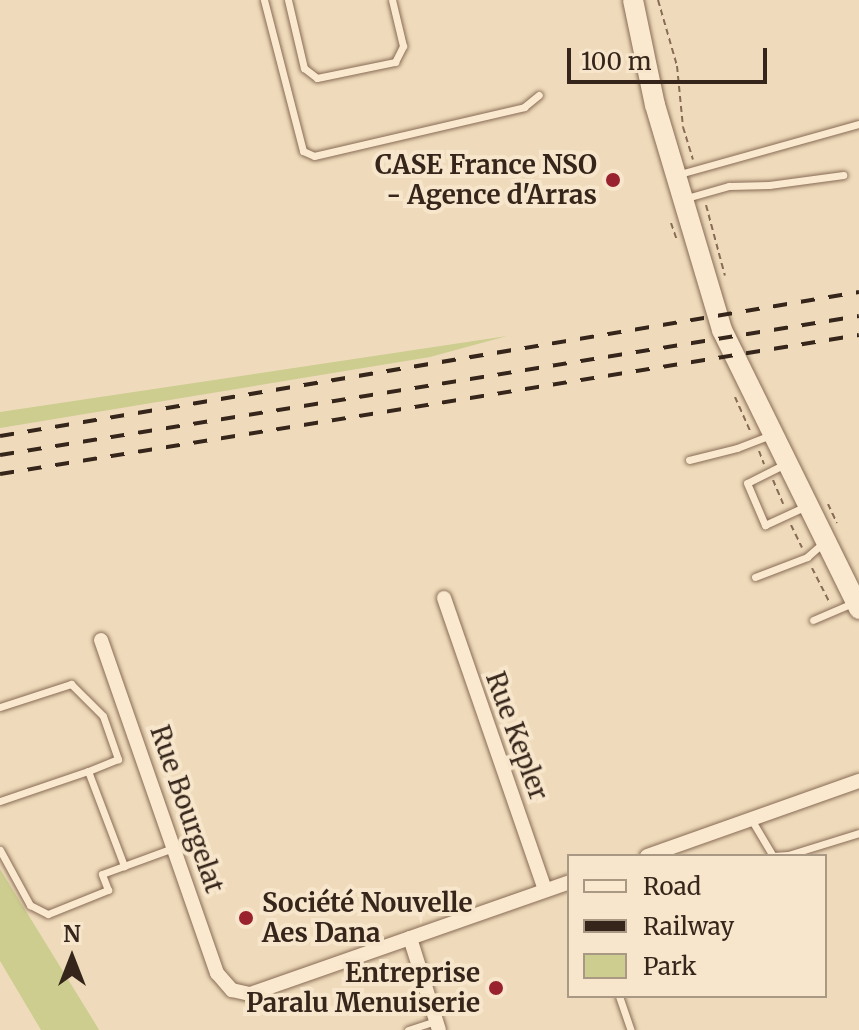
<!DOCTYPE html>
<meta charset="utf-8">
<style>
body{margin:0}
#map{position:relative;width:859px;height:1030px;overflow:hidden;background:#efdbbb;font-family:Merriweather,serif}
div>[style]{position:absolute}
.green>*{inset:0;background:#cccd8f}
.path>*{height:2px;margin-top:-1px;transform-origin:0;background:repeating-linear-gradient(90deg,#876b55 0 6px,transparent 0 10px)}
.roads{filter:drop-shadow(0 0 2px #876b55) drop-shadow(0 0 2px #876b55)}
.service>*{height:7px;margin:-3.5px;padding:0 3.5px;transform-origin:3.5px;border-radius:3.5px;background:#fae9ce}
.minor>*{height:14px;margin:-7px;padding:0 7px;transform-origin:7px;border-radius:7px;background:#fae9ce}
.secondary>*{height:20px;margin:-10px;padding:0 10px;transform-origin:10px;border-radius:10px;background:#fae9ce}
.rail>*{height:4px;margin-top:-2px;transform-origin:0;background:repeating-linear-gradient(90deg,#35251a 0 14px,transparent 0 28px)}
.dots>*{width:22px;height:22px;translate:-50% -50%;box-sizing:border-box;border:4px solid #f7e6cb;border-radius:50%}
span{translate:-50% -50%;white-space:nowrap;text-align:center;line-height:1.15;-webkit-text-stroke:8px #f7e6cb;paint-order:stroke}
.poi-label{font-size:26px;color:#35251a;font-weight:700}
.right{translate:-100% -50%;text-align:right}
.left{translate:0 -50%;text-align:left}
.street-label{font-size:26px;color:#35251a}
.legend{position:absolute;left:567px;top:854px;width:260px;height:144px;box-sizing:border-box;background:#f7e6cb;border:2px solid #a99984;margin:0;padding:10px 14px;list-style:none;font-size:24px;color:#35251a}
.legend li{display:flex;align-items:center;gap:16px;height:40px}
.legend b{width:40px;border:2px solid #a99984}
.north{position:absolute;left:32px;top:918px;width:80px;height:80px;-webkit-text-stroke:6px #f7e6cb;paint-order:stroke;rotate:0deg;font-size:22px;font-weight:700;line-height:32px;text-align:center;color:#35251a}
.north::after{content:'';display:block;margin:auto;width:28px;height:36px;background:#35251a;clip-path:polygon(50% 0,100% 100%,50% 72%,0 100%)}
.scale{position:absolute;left:567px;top:48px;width:200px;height:36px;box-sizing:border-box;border:4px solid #35251a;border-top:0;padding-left:10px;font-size:24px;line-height:28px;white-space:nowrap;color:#35251a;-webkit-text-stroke:6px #f7e6cb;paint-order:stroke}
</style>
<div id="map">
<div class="green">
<div style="clip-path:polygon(507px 336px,430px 357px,0 428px,0 412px)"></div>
<div style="clip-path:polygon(0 869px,98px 1028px,99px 1030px,41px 1030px,0 961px)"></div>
</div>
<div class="path">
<div style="left:658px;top:0;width:69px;rotate:73.9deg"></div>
<div style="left:677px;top:66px;width:61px;rotate:84.4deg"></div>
<div style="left:683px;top:127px;width:34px;rotate:73deg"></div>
<div style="left:706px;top:205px;width:73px;rotate:75deg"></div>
<div style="left:671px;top:223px;width:18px;rotate:71deg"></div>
<div style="left:735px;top:397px;width:37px;rotate:66deg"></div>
<div style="left:759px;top:451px;width:14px;rotate:69deg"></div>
<div style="left:773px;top:480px;width:26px;rotate:67deg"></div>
<div style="left:828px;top:504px;width:21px;rotate:65deg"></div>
<div style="left:791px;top:525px;width:25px;rotate:64deg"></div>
<div style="left:812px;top:568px;width:37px;rotate:63deg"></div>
</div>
<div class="roads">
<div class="service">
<div style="left:264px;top:0;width:156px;rotate:75.5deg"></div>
<div style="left:303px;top:151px;width:12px;rotate:24deg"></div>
<div style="left:314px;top:156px;width:216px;rotate:-13.1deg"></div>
<div style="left:524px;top:107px;width:19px;rotate:-39deg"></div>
<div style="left:288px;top:0;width:70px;rotate:76.8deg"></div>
<div style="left:304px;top:68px;width:16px;rotate:38deg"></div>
<div style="left:317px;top:78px;width:80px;rotate:-11.6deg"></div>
<div style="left:395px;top:62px;width:18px;rotate:-63deg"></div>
<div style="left:403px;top:46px;width:47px;rotate:-103.4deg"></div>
<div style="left:676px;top:175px;width:190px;rotate:-15.6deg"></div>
<div style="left:683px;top:199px;width:48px;rotate:-15.8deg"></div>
<div style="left:729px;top:186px;width:40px;rotate:-1.4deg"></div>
<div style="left:769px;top:185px;width:75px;rotate:-7.7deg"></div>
<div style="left:689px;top:460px;width:49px;rotate:-14deg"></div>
<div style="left:737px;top:448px;width:36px;rotate:-21deg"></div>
<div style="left:785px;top:464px;width:42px;rotate:153.4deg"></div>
<div style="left:747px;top:483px;width:46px;rotate:66.8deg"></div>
<div style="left:765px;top:525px;width:43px;rotate:-24.8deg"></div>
<div style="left:755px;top:577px;width:56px;rotate:-21deg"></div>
<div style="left:807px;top:557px;width:21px;rotate:-41deg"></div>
<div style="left:813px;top:620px;width:46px;rotate:-23.2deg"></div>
<div style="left:0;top:707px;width:75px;rotate:-17.9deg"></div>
<div style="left:71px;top:684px;width:45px;rotate:45deg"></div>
<div style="left:103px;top:716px;width:46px;rotate:70.8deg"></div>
<div style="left:118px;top:759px;width:32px;rotate:158deg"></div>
<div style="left:88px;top:771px;width:102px;rotate:69.2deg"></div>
<div style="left:0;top:801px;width:93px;rotate:-18.8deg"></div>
<div style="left:751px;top:819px;width:43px;rotate:59.3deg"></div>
<div style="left:773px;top:856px;width:15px;rotate:-4deg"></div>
<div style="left:788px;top:855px;width:74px;rotate:-17.2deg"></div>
<div style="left:0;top:850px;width:63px;rotate:61.4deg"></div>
<div style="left:30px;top:905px;width:20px;rotate:27deg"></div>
<div style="left:48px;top:914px;width:65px;rotate:-21.8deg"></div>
<div style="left:108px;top:890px;width:17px;rotate:-111deg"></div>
<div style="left:102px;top:874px;width:76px;rotate:-20.1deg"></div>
<div style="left:619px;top:996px;width:36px;rotate:71deg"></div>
<div style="left:408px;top:1030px;width:29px;rotate:-18deg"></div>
</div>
<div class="minor">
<div style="left:444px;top:598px;width:309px;rotate:70.9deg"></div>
<div style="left:101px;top:640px;width:353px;rotate:70.8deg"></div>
<div style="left:217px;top:973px;width:23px;rotate:49deg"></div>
<div style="left:232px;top:990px;width:18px;rotate:13deg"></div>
<div style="left:250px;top:994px;width:338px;rotate:-19.3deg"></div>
<div style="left:647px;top:856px;width:225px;rotate:-19.5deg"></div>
<div style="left:410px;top:938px;width:96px;rotate:72.5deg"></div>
</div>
<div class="secondary">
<div style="left:633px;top:0;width:107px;rotate:78.2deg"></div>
<div style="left:655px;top:105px;width:235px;rotate:73.4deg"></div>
<div style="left:722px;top:330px;width:311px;rotate:63.8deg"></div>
</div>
</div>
<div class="rail">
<div style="left:0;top:436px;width:871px;rotate:-9.52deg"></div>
<div style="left:0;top:455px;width:870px;rotate:-9.19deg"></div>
<div style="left:0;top:474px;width:870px;rotate:-9.19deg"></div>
</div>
<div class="dots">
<div style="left:613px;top:180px;background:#99222f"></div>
<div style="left:246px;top:918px;background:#99222f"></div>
<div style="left:496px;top:988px;background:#99222f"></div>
</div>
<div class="poi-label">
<span class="right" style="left:597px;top:180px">CASE France NSO<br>- Agence d'Arras</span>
<span class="left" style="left:262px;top:918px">Société Nouvelle<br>Aes Dana</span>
<span class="right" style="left:480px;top:988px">Entreprise<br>Paralu Menuiserie</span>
</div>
<div class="street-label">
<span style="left:517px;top:736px;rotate:70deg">Rue Kepler</span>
<span style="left:187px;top:809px;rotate:71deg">Rue Bourgelat</span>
</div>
<ul class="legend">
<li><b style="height:10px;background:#fae9ce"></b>Road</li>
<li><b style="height:10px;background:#35251a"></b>Railway</li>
<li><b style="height:22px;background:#cccd8f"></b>Park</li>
</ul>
<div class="north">N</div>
<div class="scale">100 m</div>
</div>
